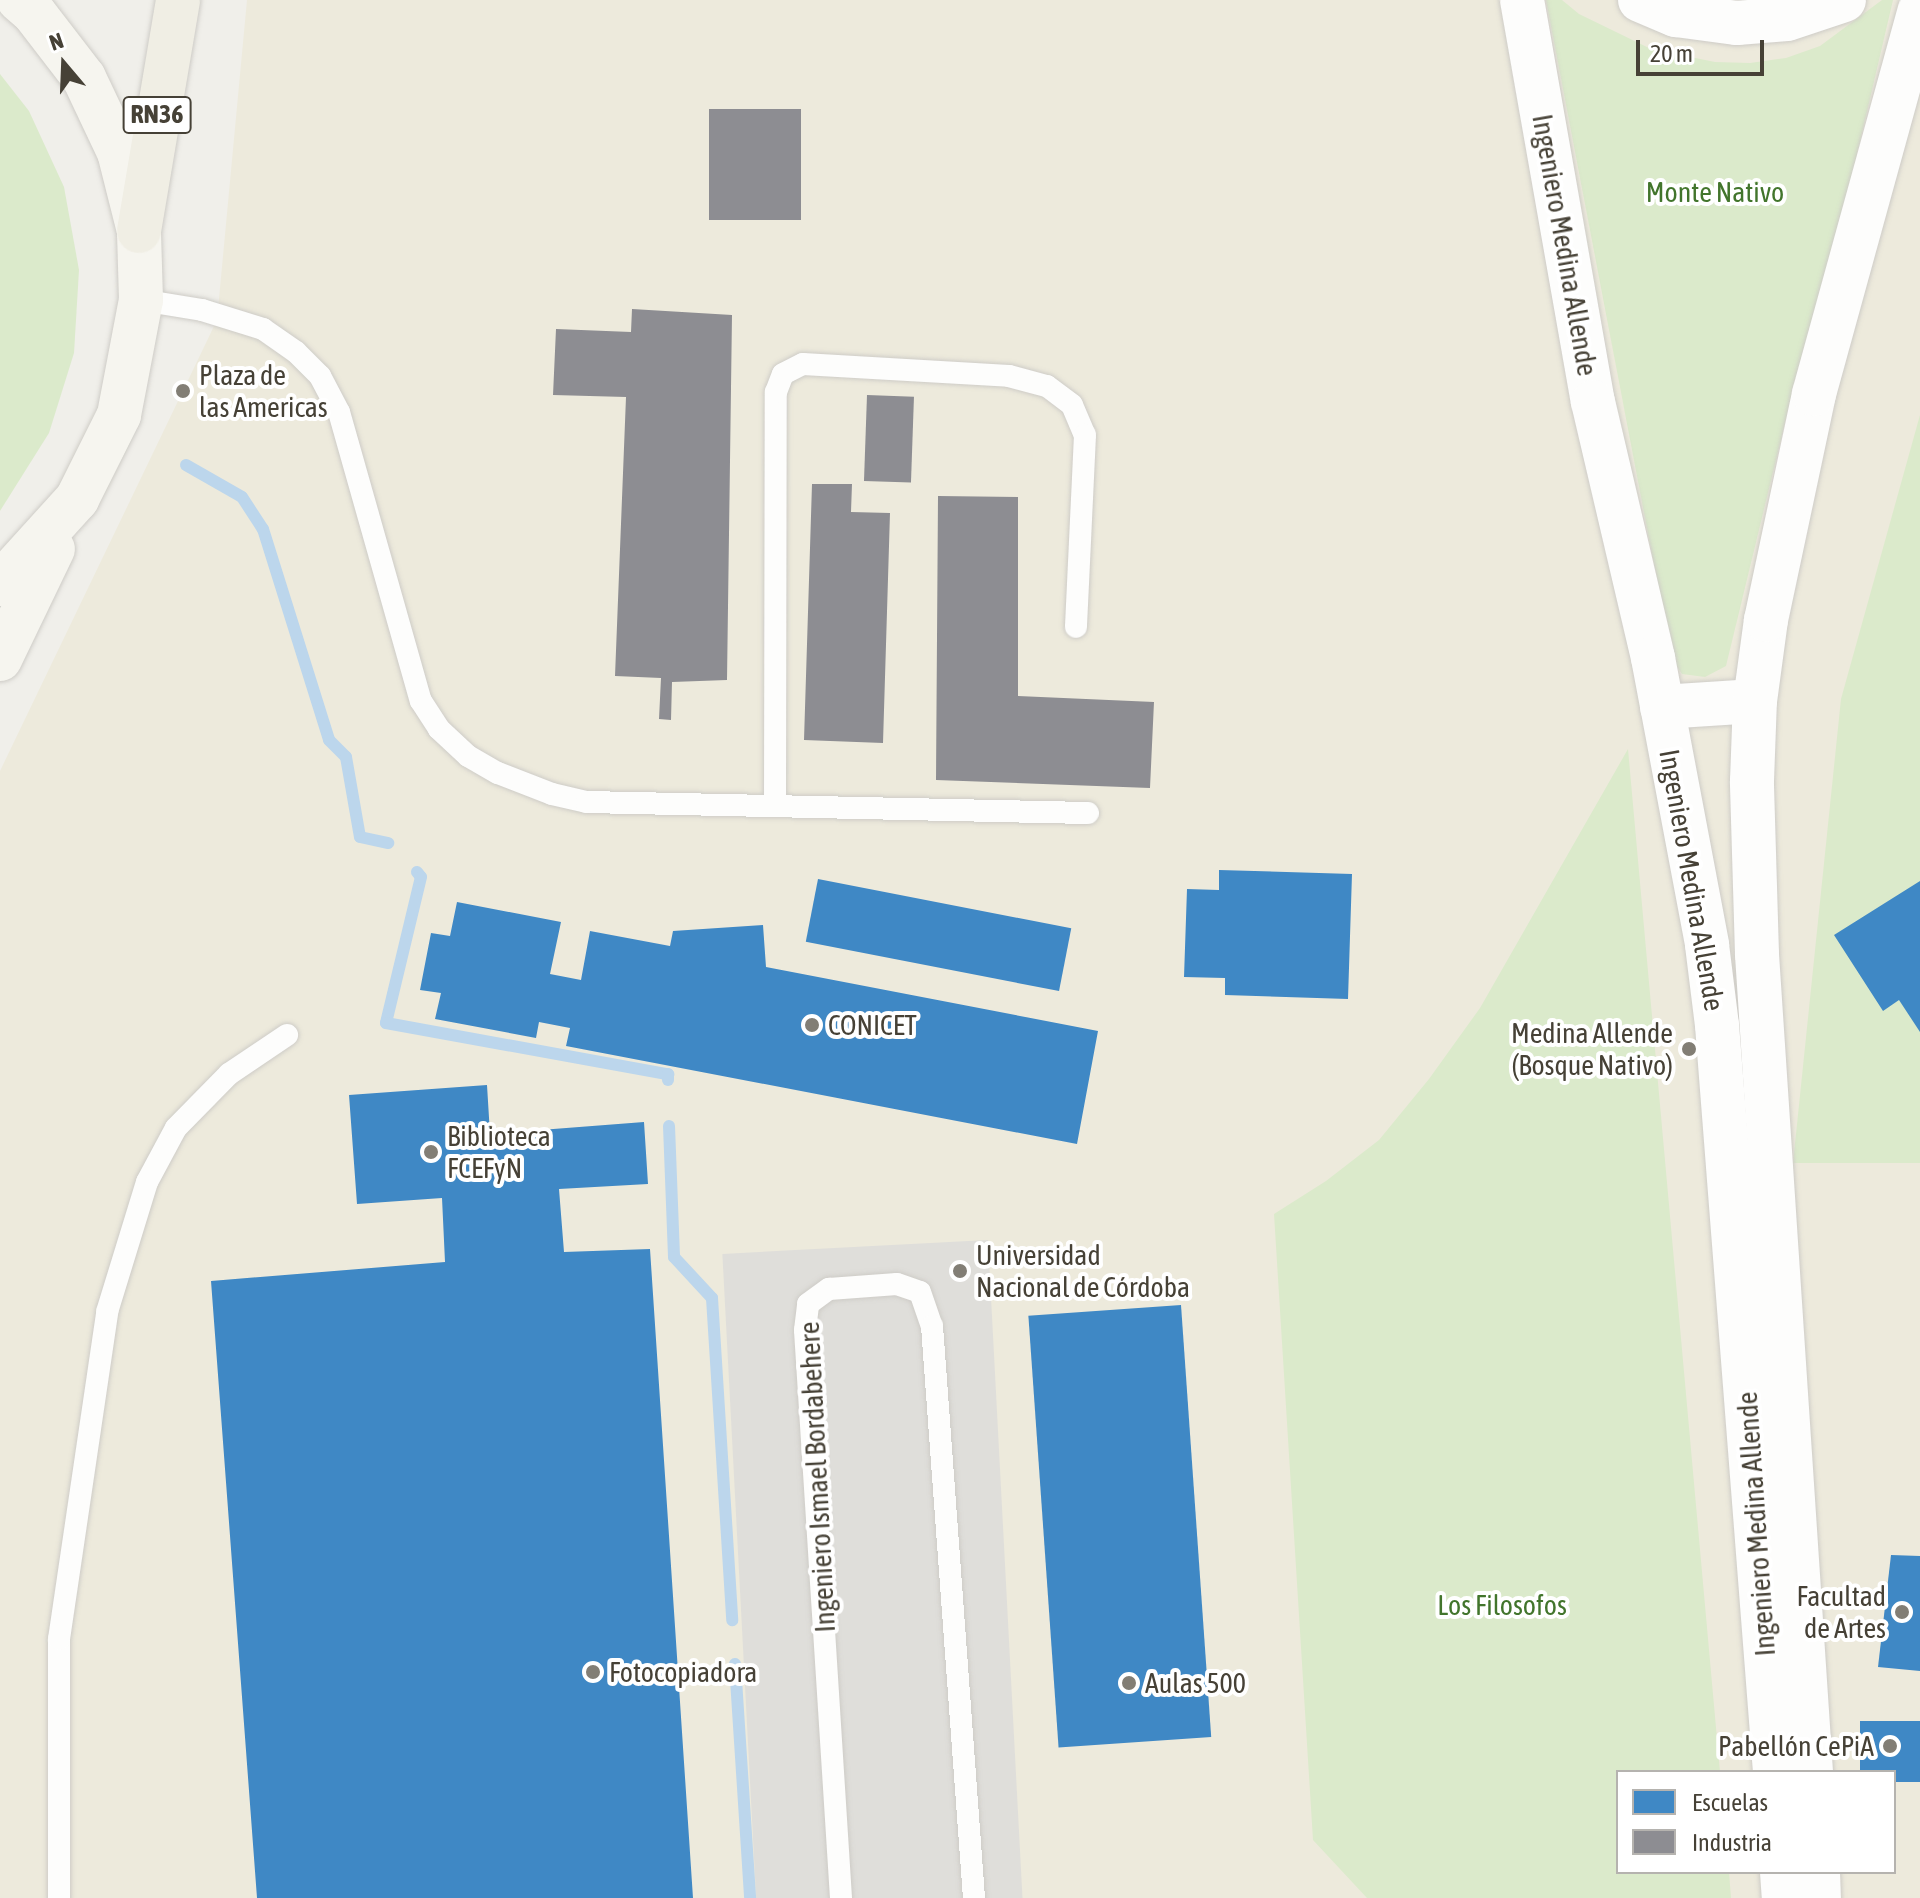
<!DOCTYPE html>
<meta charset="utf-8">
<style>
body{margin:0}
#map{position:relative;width:1920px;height:1898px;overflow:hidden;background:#f0efea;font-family:"Asap Condensed",sans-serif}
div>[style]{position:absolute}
.education>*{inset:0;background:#edeadc}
.green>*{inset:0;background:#dbeacb}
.parking>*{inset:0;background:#dfdeda;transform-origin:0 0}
.schools>*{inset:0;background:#3f88c5;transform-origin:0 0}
.industry>*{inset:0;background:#8d8d92;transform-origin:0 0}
.stream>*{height:12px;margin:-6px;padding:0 6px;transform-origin:6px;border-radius:6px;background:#bcd6ec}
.roads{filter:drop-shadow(0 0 2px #ceccc7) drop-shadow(0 0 2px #ceccc7)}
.service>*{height:22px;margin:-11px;padding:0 11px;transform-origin:11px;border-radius:11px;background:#fdfdfc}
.minor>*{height:44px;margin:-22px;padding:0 22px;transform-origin:22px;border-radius:22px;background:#fdfdfc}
.secondary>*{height:44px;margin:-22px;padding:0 22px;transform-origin:22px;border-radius:22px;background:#f6f5ef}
.primary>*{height:44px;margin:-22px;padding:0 22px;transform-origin:22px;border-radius:22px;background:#f0eee4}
.dots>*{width:22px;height:22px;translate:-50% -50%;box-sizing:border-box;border:4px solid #fff;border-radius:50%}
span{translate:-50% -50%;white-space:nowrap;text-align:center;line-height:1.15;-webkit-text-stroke:8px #fff;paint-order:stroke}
.shield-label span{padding:2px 6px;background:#fff;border:2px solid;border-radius:6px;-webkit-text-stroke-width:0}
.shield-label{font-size:26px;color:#464136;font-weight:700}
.park-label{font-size:28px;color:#42752c}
.street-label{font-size:28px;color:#464136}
.poi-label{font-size:28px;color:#464136}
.left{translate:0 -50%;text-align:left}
.right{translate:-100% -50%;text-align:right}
.legend{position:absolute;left:1616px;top:1770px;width:280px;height:104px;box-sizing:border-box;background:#fff;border:2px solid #b5b3af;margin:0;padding:10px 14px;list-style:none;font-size:24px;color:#464136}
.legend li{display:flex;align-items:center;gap:16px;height:40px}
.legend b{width:40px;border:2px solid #b5b3af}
.north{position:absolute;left:24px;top:24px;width:80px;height:80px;-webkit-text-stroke:6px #fff;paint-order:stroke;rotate:341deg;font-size:22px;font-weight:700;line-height:32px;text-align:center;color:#464136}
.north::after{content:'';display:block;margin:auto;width:28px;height:36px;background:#464136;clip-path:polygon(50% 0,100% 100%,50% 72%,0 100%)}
.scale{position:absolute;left:1636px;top:40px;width:128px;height:36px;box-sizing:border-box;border:4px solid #464136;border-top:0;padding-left:10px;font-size:24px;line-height:28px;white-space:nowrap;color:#464136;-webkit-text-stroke:6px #fff;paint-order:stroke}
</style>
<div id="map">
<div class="education">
<div style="clip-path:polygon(evenodd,247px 0,1920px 0,1920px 1898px,0 1898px,0 771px,217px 320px,247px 0,1618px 1772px,1894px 1772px,1894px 1872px,1618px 1872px,1618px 1772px)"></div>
</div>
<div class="green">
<div style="clip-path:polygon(1546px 0,1562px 0,1579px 14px,1651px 49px,1715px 62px,1750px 63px,1786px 58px,1820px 46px,1882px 0,1893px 0,1840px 227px,1797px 373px,1726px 666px,1705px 677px,1682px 674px,1672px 659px)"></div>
<div style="clip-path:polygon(0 74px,29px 111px,64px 187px,79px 270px,74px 353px,49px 433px,0 511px)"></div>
<div style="clip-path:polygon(1920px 415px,1920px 1163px,1793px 1163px,1841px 699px)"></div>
<div style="clip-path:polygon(1628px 749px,1720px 1772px,1618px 1772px,1618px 1872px,1729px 1872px,1731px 1898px,1367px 1898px,1313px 1840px,1274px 1214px,1326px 1181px,1379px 1140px,1429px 1079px,1480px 1008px)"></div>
</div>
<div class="parking">
<div style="left:988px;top:1240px;width:659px;height:266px;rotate:87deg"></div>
</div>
<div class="schools">
<div style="clip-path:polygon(1219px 870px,1352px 874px,1348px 999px,1225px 995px,1225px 978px,1184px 977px,1187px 889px,1219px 890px)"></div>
<div style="left:818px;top:879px;width:258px;height:64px;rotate:11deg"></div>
<div style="clip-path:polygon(1920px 881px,1920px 1032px,1899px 1000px,1883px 1011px,1834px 935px)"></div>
<div style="clip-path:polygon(457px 902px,561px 922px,550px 974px,581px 980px,590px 931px,670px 946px,673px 931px,763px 925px,766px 967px,1098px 1031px,1077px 1144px,566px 1046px,570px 1028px,539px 1022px,536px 1038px,435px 1019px,441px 993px,420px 990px,431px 933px,450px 936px)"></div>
<div style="clip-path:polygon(487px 1085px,490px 1134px,644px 1122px,648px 1184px,559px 1189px,564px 1252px,650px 1249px,693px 1898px,257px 1898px,211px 1281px,445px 1262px,442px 1198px,357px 1204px,349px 1095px)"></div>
<div style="left:1181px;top:1305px;width:433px;height:153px;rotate:86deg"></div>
<div style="clip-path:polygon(1891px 1555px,1920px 1556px,1920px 1671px,1878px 1667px)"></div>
<div style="clip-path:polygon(1860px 1721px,1920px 1721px,1920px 1782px,1894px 1782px,1894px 1772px,1860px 1772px)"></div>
</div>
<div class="industry">
<div style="left:709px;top:109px;width:92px;height:111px"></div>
<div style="clip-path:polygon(632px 309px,732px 315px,727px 680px,672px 682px,671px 720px,659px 719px,661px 678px,615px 676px,626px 397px,553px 395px,556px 329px,631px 332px)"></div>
<div style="left:867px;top:395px;width:47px;height:86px;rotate:2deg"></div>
<div style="clip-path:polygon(812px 484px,852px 484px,851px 512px,890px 513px,883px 743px,804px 740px)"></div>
<div style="clip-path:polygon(938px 496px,1018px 497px,1018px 696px,1154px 702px,1150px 788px,936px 780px)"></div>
</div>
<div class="stream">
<div style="left:186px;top:465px;width:64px;rotate:29.7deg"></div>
<div style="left:242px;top:497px;width:38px;rotate:57deg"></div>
<div style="left:263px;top:529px;width:221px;rotate:72.6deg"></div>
<div style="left:329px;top:740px;width:24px;rotate:45deg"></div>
<div style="left:346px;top:757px;width:81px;rotate:80.1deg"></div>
<div style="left:360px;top:837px;width:29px;rotate:12deg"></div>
<div style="left:417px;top:872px;width:6px;rotate:51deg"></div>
<div style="left:421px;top:877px;width:150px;rotate:103.5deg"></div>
<div style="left:386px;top:1023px;width:287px;rotate:10.3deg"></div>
<div style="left:668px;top:1074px;width:6px;rotate:90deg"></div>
<div style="left:669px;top:1126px;width:131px;rotate:87.8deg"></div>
<div style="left:674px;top:1257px;width:56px;rotate:47.2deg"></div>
<div style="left:712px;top:1298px;width:323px;rotate:86.4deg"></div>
<div style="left:735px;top:1664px;width:234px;rotate:86.3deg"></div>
</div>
<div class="roads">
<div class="service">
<div style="left:141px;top:300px;width:62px;rotate:9.3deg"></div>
<div style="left:202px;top:310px;width:64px;rotate:17.3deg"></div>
<div style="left:263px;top:329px;width:40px;rotate:34.9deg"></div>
<div style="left:296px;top:352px;width:34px;rotate:45deg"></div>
<div style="left:320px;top:376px;width:41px;rotate:62.2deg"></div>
<div style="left:339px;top:412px;width:300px;rotate:74.2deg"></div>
<div style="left:421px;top:701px;width:33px;rotate:57deg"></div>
<div style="left:439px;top:729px;width:40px;rotate:43deg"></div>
<div style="left:468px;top:756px;width:34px;rotate:30deg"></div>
<div style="left:498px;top:773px;width:58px;rotate:21.3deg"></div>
<div style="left:552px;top:794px;width:36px;rotate:13deg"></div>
<div style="left:587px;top:802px;width:501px;rotate:1.26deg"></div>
<div style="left:775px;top:805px;width:413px;rotate:-89.9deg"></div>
<div style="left:776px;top:392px;width:19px;rotate:-69deg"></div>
<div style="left:783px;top:374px;width:22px;rotate:-27deg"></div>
<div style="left:803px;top:364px;width:206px;rotate:3.3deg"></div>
<div style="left:1009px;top:376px;width:39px;rotate:15deg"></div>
<div style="left:1047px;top:386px;width:31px;rotate:37deg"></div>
<div style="left:1072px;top:405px;width:33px;rotate:67deg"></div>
<div style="left:1085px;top:435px;width:192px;rotate:92.7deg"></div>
<div style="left:59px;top:1898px;width:259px;rotate:-90deg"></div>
<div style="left:59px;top:1639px;width:331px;rotate:-81.6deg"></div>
<div style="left:107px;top:1312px;width:136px;rotate:-72.9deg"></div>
<div style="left:147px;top:1182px;width:61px;rotate:-61.8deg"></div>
<div style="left:176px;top:1128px;width:76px;rotate:-45.5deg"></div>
<div style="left:229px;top:1074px;width:70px;rotate:-33.9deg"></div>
<div style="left:841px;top:1898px;width:569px;rotate:-93.63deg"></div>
<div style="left:805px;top:1330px;width:26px;rotate:-83deg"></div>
<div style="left:808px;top:1304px;width:26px;rotate:-36deg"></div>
<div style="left:829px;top:1289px;width:68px;rotate:-4.2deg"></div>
<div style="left:897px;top:1284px;width:24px;rotate:19deg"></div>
<div style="left:920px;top:1292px;width:36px;rotate:71deg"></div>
<div style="left:932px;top:1326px;width:574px;rotate:85.8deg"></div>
</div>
<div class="minor">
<div style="left:1522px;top:0;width:408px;rotate:80deg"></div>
<div style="left:1593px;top:402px;width:263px;rotate:76.8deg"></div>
<div style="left:1653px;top:658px;width:292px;rotate:79.3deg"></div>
<div style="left:1707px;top:945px;width:81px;rotate:82.9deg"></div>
<div style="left:1717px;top:1025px;width:749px;rotate:85.56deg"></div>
<div style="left:1640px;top:0;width:39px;rotate:23deg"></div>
<div style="left:1676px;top:15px;width:62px;rotate:7.5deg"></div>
<div style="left:1737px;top:23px;width:50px;rotate:-4.6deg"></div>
<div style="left:1787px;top:19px;width:60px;rotate:-18.4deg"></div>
<div style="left:1662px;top:707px;width:93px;rotate:-3.7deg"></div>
<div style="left:1811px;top:1772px;width:820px;rotate:-93.78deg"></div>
<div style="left:1757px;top:954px;width:173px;rotate:-91.7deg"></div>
<div style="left:1752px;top:781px;width:80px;rotate:-87.9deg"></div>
<div style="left:1755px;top:701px;width:82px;rotate:-82.3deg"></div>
<div style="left:1766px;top:620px;width:231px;rotate:-78deg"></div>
<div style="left:1814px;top:394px;width:398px;rotate:-74.6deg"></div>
<div style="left:1782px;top:1872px;width:26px;rotate:86deg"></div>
<div style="left:1818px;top:1872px;width:26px;rotate:88deg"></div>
</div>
<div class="secondary">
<div style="left:0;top:584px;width:115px;rotate:-47.8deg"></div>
<div style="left:77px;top:499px;width:94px;rotate:-63.4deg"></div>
<div style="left:119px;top:415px;width:117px;rotate:-79.2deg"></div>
<div style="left:141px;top:300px;width:69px;rotate:-91.7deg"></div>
<div style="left:139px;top:231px;width:81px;rotate:-104.2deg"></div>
<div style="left:119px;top:152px;width:82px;rotate:-115.3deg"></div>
<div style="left:84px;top:78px;width:82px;rotate:-127.6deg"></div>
<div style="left:34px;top:13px;width:20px;rotate:-139deg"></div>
<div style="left:0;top:659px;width:122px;rotate:-64.3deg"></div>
</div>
<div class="primary">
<div style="left:139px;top:231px;width:234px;rotate:-80.4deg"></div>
</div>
</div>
<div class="dots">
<div style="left:183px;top:391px;background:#827e75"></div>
<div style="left:812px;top:1025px;background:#827e75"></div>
<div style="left:1689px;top:1049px;background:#827e75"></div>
<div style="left:431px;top:1152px;background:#827e75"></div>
<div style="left:960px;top:1271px;background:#827e75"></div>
<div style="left:1902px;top:1612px;background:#827e75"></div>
<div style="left:593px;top:1672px;background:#827e75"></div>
<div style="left:1129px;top:1683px;background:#827e75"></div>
<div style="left:1890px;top:1746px;background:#827e75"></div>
</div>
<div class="shield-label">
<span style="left:157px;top:115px">RN36</span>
</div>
<div class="park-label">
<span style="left:1715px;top:192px">Monte Nativo</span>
<span style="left:1502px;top:1605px">Los Filosofos</span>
</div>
<div class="street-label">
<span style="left:1565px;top:245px;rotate:80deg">Ingeniero Medina Allende</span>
<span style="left:1692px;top:880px;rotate:80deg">Ingeniero Medina Allende</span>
<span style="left:817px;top:1477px;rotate:-93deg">Ingeniero Ismael Bordabehere</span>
<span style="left:1756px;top:1524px;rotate:-94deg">Ingeniero Medina Allende</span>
</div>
<div class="poi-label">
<span class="left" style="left:199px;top:391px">Plaza de<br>las Americas</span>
<span class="left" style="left:828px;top:1025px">CONICET</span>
<span class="right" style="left:1673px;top:1049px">Medina Allende<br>(Bosque Nativo)</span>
<span class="left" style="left:447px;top:1152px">Biblioteca<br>FCEFyN</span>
<span class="left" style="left:976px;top:1271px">Universidad<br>Nacional de Córdoba</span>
<span class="right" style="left:1886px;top:1612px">Facultad<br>de Artes</span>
<span class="left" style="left:609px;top:1672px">Fotocopiadora</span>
<span class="left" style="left:1145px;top:1683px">Aulas 500</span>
<span class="right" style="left:1874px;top:1746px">Pabellón CePiA</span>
</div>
<ul class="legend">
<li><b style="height:22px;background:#3f88c5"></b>Escuelas</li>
<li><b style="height:22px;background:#8d8d92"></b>Industria</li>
</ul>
<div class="north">N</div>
<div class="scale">20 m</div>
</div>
